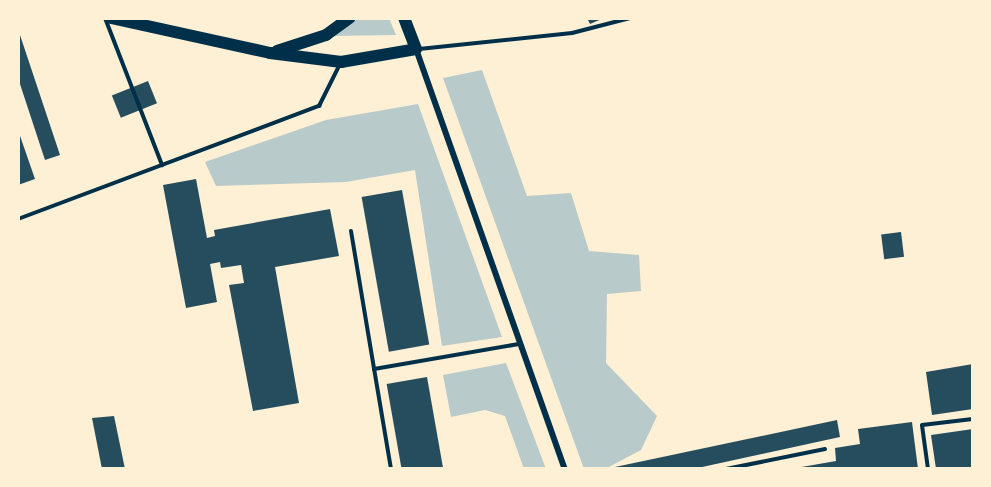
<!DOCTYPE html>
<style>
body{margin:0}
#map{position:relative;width:991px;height:487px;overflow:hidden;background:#fdf0d5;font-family:"Exo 2",sans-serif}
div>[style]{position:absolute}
.green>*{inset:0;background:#b9caca}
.building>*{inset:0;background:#264d5e;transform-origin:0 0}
.service>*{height:4px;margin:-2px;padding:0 2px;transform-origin:2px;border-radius:2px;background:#003049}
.minor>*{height:6px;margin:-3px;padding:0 3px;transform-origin:3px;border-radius:3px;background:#003049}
.primary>*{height:12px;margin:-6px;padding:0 6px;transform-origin:6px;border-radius:6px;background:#003049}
span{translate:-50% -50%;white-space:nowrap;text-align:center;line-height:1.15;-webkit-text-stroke:6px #fdf0d5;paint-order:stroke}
.frame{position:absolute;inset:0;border:20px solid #fdf0d5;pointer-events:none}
</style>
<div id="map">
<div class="green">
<div style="clip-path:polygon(355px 18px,389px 18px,396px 35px,331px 36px)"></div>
<div style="clip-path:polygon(482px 70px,527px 196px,571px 193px,589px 251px,639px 255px,641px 291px,607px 294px,606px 363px,657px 416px,641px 450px,605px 469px,584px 469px,443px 78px)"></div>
<div style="clip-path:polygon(418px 104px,502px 337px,442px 346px,415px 170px,346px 182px,216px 186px,205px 162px,326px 120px)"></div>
<div style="clip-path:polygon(506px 363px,546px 469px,524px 469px,505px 416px,485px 410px,451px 417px,443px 375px)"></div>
</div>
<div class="building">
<div style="clip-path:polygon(587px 18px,604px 18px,590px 24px)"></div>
<div style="clip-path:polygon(20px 35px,60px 155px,45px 160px,18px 78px)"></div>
<div style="left:148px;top:81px;width:24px;height:39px;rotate:68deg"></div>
<div style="clip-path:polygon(18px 130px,35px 179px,18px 185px)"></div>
<div style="clip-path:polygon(196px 179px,207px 238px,215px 236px,214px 230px,330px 209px,339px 256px,275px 267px,299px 403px,253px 411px,229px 285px,244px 283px,241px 265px,221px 268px,220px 262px,210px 264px,217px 302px,186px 308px,163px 185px)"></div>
<div style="left:402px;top:190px;width:157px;height:41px;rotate:80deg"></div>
<div style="left:901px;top:232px;width:25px;height:20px;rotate:83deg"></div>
<div style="clip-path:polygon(973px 364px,973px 409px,932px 415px,926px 372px)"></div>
<div style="left:427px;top:377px;width:94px;height:41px;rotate:80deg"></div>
<div style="clip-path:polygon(114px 416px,125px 469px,102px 469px,92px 418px)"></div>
<div style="clip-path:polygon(837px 420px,840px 437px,693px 469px,615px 467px)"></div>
<div style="clip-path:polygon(912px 422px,918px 469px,790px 469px,836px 461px,835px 448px,860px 444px,858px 429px)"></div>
<div style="clip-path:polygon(973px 429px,973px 469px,936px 469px,931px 435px)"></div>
</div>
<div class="service">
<div style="left:105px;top:18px;width:158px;rotate:68.8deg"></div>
<div style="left:419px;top:49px;width:154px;rotate:-6deg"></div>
<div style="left:572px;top:33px;width:60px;rotate:-14.5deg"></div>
<div style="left:18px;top:219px;width:322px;rotate:-20.6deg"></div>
<div style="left:319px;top:106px;width:47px;rotate:-63.4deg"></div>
<div style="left:351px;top:231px;width:140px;rotate:80.5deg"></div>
<div style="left:391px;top:469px;width:101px;rotate:-99.6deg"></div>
<div style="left:374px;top:369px;width:147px;rotate:-9.8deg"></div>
<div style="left:726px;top:469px;width:101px;rotate:-11.4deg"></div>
<div style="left:928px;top:469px;width:44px;rotate:-97.8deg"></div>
<div style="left:922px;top:425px;width:51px;rotate:-6.7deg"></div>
</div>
<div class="minor">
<div style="left:416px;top:49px;width:446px;rotate:70.5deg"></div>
</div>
<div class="primary">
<div style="left:111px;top:18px;width:163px;rotate:12.4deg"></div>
<div style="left:270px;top:53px;width:72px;rotate:7.2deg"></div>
<div style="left:341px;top:62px;width:76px;rotate:-9.8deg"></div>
<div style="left:416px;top:49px;width:33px;rotate:-111deg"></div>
<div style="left:277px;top:51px;width:52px;rotate:-18.1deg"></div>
<div style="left:326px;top:35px;width:29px;rotate:-36deg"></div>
</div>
<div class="frame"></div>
</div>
